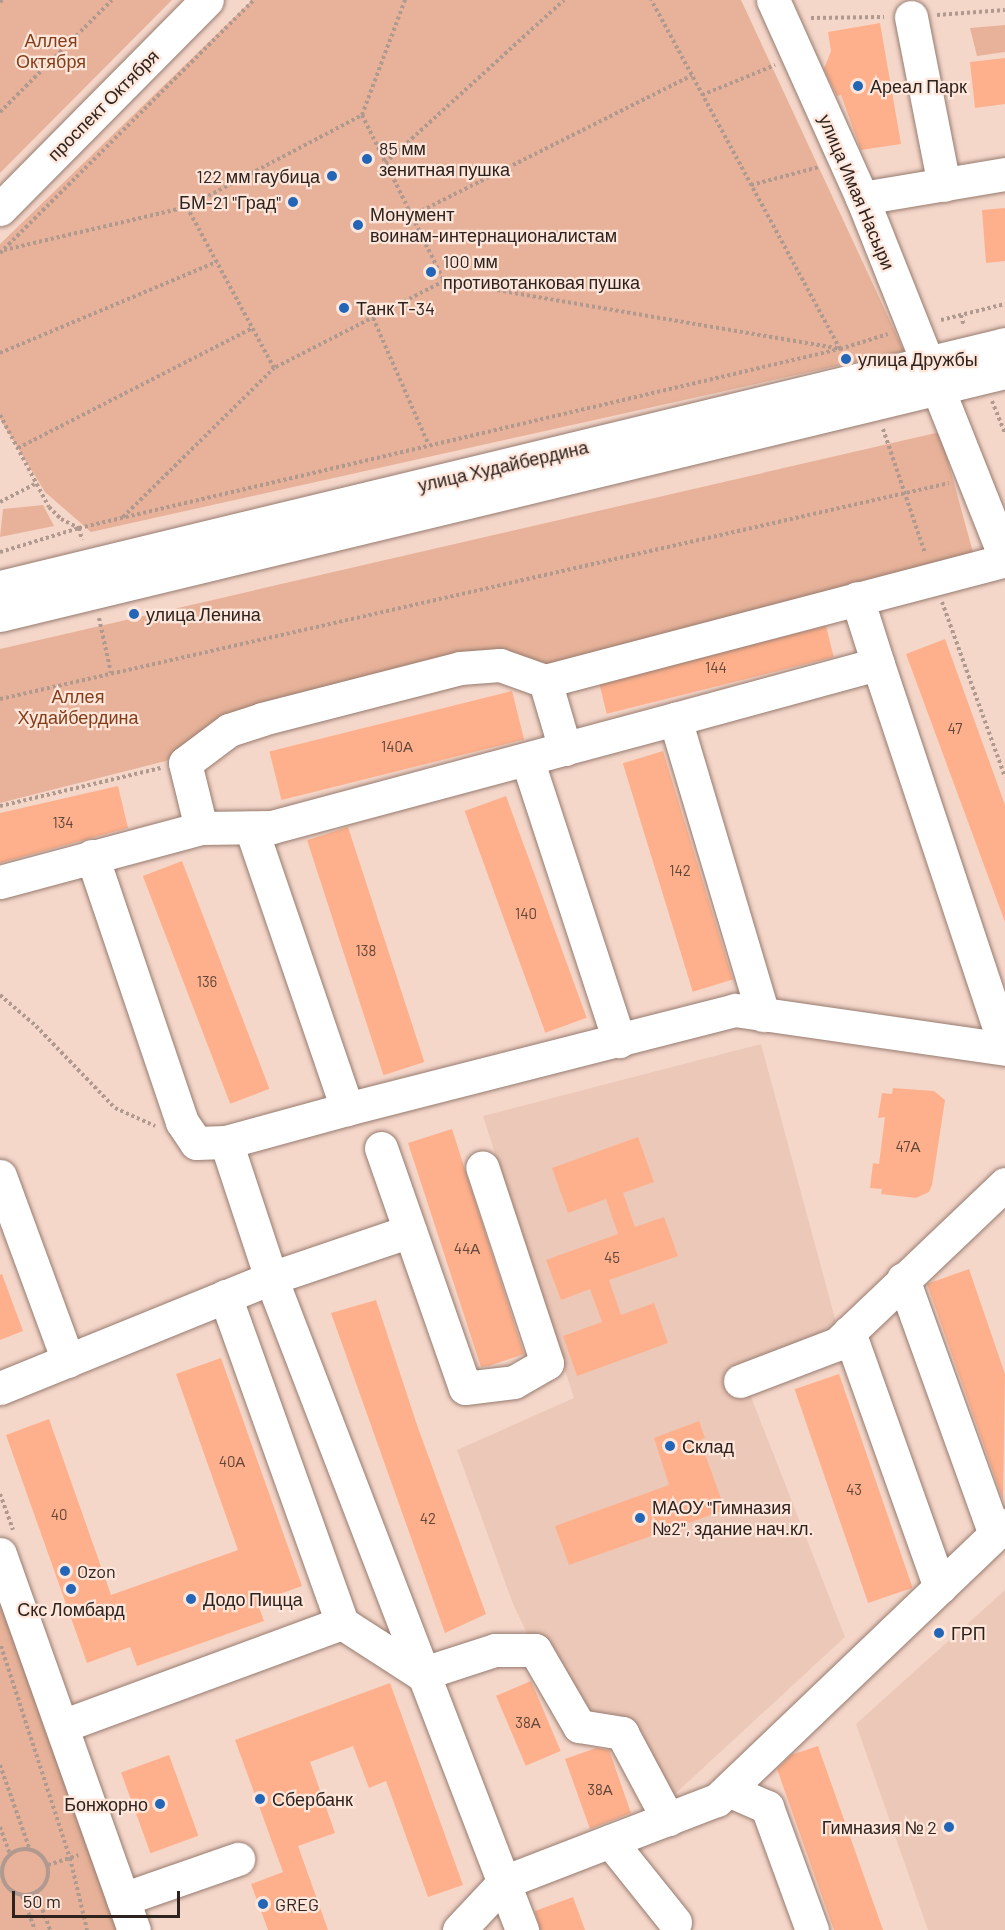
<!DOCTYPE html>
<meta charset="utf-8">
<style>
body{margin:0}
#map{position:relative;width:1005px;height:1930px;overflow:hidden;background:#f5d7ca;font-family:Barlow,sans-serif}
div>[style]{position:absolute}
.built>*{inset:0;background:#ecc8b8}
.green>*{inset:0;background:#e7b299}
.building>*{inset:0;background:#feb08c;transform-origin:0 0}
.path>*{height:4px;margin-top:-2px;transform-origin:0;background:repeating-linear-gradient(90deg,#b0998f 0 3px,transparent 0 6px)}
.path>.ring{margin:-2px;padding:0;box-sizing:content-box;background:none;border:4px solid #b0998f;border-radius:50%}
.roads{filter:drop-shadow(0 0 2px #967b6f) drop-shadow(0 0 2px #967b6f)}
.minor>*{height:33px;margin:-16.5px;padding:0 16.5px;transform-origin:16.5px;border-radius:16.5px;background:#fff}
.major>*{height:33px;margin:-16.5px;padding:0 16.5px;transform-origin:16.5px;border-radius:16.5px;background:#fff}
.dots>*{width:16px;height:16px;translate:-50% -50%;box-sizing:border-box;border:3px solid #fee6db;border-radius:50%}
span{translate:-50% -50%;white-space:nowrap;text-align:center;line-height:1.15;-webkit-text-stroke:4.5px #fee6db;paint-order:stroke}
.number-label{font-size:15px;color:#614639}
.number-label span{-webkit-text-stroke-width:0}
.park-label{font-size:18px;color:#833d18}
.poi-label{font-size:18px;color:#2d221d}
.left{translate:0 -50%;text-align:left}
.right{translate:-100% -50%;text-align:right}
.street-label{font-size:18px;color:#2d221d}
.scale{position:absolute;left:12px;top:1891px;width:168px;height:27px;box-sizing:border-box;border:3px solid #2d221d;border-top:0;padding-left:8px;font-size:18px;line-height:21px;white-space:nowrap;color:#2d221d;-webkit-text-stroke:4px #fee6db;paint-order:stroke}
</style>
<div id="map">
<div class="built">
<div style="clip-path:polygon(761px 1044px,837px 1326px,739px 1366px,845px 1637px,662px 1806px,622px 1733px,579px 1726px,535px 1650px,513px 1604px,457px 1450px,574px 1398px,483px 1116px)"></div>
<div style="clip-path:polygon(1005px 1590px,1005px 1930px,928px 1930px,856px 1724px)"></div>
</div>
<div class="green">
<div style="clip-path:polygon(0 0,172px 0,0 173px)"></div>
<div style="clip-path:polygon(252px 0,741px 0,904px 351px,91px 532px,45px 492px,0 419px,0 244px)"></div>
<div style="clip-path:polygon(1005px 25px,1005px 52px,977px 56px,970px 28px)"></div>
<div style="clip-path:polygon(940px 432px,974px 556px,0 803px,0 649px)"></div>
<div style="clip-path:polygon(43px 505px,54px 526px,0 537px,3px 509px)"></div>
<div style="clip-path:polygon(0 1597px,120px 1930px,0 1930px)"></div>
</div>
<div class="building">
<div style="clip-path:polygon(880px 23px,901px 144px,861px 150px,841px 95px,837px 96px,824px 69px,831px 51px,828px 32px)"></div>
<div style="clip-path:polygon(1005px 58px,1005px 104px,975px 108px,970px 62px)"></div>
<div style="clip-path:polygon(1005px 208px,1005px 261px,986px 263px,982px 210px)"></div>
<div style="left:826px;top:626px;width:32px;height:234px;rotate:76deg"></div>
<div style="clip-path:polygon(945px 639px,1005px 805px,1005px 922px,906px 654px)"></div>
<div style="left:512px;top:691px;width:50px;height:250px;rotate:76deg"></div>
<div style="left:663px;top:751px;width:239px;height:42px;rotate:73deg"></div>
<div style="clip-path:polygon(118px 786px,128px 828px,0 863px,0 813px)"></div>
<div style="left:506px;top:796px;width:236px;height:44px;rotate:70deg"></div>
<div style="left:348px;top:827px;width:247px;height:43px;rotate:72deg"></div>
<div style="left:182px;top:861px;width:244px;height:42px;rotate:69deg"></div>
<div style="clip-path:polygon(893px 1088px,934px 1091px,945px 1100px,932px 1185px,929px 1192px,916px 1198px,881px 1194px,882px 1189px,870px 1188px,873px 1163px,879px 1164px,885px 1117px,878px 1118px,882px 1093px,892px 1094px)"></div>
<div style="clip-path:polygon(452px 1129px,524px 1354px,489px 1366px,481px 1367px,408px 1143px)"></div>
<div style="clip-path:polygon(638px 1137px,654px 1182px,623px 1193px,635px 1227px,664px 1217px,678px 1256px,609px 1280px,621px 1315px,654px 1303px,668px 1343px,577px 1376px,563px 1336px,602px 1322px,590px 1289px,561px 1300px,546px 1260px,618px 1234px,606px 1199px,568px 1213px,552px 1168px)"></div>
<div style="clip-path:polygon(969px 1269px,1005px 1374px,1003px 1500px,927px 1284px)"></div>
<div style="clip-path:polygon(2px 1274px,23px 1331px,0 1340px,0 1275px)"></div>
<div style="clip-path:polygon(376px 1300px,417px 1425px,486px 1614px,445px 1633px,331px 1313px)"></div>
<div style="clip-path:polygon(221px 1358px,302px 1586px,257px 1602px,264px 1621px,137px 1666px,130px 1647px,87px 1663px,6px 1435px,49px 1419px,111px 1595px,238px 1550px,176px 1374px)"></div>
<div style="left:839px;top:1374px;width:226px;height:47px;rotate:71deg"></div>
<div style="clip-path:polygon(699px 1421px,705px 1438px,700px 1440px,725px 1510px,569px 1565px,555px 1526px,669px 1485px,654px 1438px)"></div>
<div style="left:531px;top:1681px;width:76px;height:38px;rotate:67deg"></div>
<div style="clip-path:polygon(390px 1683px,463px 1885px,428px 1897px,386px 1781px,369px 1788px,353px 1746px,310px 1762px,335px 1833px,298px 1846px,328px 1930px,268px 1930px,251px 1884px,283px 1872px,235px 1740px)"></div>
<div style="clip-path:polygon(818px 1746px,883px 1930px,834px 1930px,777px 1769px,791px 1755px)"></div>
<div style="clip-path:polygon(596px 1748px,609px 1750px,631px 1813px,590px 1829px,565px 1759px)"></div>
<div style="left:169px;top:1755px;width:86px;height:51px;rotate:70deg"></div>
<div style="clip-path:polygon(573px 1897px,585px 1930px,540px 1930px,535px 1911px)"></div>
</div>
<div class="path">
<div style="left:0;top:2px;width:3px;rotate:-45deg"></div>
<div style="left:937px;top:15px;width:68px;rotate:-4.2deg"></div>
<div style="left:811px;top:18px;width:73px;rotate:-0.8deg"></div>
<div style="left:702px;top:95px;width:79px;rotate:-22.3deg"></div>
<div style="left:0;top:112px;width:158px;rotate:-45deg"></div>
<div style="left:362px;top:115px;width:185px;rotate:63.7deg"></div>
<div style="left:444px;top:281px;width:191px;rotate:152.9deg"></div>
<div style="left:274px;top:368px;width:183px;rotate:-118.4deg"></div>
<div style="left:187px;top:207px;width:198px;rotate:-27.7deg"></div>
<div style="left:362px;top:115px;width:123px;rotate:-69.5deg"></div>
<div style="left:385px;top:163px;width:242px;rotate:-42.3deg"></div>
<div style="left:751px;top:185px;width:70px;rotate:-14.8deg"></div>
<div style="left:411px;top:216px;width:314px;rotate:-26.6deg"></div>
<div style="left:4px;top:250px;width:188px;rotate:-13.2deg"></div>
<div style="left:0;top:253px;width:359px;rotate:-44.9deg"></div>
<div style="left:444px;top:281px;width:402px;rotate:9.7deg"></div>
<div style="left:840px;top:349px;width:50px;rotate:-17.4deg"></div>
<div style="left:961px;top:315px;width:11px;rotate:75deg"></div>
<div style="left:373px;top:318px;width:137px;rotate:66.3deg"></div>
<div style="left:941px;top:320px;width:66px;rotate:-14deg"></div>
<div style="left:0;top:353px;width:235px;rotate:-22.8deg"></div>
<div style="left:992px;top:401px;width:35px;rotate:68deg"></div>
<div style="left:0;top:415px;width:104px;rotate:62deg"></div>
<div style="left:49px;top:507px;width:17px;rotate:45deg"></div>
<div style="left:61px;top:519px;width:20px;rotate:27deg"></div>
<div style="left:79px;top:528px;width:782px;rotate:-13.24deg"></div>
<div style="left:840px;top:349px;width:397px;rotate:-118.4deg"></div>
<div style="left:883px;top:429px;width:131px;rotate:71.3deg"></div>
<div style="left:18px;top:448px;width:263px;rotate:-27.1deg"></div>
<div style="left:0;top:502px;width:42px;rotate:-27.2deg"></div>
<div style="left:123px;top:517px;width:212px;rotate:-44.6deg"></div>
<div style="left:0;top:552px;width:83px;rotate:-16.9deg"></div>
<div style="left:79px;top:528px;width:12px;rotate:76deg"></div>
<div style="left:942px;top:602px;width:186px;rotate:70.2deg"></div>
<div style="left:99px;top:618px;width:56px;rotate:77.7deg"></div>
<div style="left:0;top:699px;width:973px;rotate:-12.82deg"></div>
<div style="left:0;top:806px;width:165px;rotate:-13.3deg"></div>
<div style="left:0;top:995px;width:48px;rotate:40.7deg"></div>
<div style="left:36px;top:1026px;width:114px;rotate:46.1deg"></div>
<div style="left:115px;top:1108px;width:44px;rotate:24.2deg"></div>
<div style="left:0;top:1494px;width:38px;rotate:70deg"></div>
<div style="left:1px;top:1646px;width:223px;rotate:72deg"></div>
<div style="left:70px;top:1858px;width:74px;rotate:76.7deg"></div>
<div style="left:0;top:1765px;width:90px;rotate:70.6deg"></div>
<div style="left:0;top:1827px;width:30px;rotate:70deg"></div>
<div class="ring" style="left:2px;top:1849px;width:42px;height:42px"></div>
<div style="left:48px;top:1865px;width:32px;rotate:-18deg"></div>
<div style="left:36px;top:1893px;width:40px;rotate:69deg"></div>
<div style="left:22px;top:1896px;width:36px;rotate:69deg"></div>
</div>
<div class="roads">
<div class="minor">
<div style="left:911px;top:17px;width:171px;rotate:78.9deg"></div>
<div style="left:862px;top:198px;width:145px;rotate:-9.5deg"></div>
<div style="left:878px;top:664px;width:402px;rotate:71.6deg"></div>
<div style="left:545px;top:681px;width:71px;rotate:73.6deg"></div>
<div style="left:675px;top:719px;width:210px;rotate:-15.2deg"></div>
<div style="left:878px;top:664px;width:69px;rotate:-107.7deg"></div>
<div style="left:527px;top:759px;width:297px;rotate:71.9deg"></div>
<div style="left:201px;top:828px;width:67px;rotate:-103.8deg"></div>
<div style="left:185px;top:763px;width:55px;rotate:-36.9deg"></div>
<div style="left:229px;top:730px;width:35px;rotate:-18deg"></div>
<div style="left:262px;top:719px;width:204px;rotate:-14.4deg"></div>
<div style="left:460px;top:668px;width:40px;rotate:-4.3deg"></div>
<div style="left:500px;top:665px;width:48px;rotate:19.6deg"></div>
<div style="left:545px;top:681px;width:476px;rotate:-14.7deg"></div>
<div style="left:251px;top:828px;width:297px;rotate:71.1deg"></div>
<div style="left:347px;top:1109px;width:400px;rotate:-14.3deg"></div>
<div style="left:735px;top:1010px;width:273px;rotate:8.2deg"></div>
<div style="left:92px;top:856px;width:281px;rotate:71.3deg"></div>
<div style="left:182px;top:1122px;width:25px;rotate:56deg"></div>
<div style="left:196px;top:1143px;width:30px;rotate:-2deg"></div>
<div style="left:0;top:882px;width:208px;rotate:-15deg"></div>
<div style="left:201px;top:828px;width:71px;rotate:-0.8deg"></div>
<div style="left:272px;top:827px;width:417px;rotate:-15deg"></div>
<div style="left:675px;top:719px;width:309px;rotate:73.4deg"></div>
<div style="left:381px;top:1148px;width:254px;rotate:70.7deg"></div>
<div style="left:465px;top:1388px;width:49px;rotate:-7deg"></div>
<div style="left:514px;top:1382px;width:38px;rotate:-30deg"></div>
<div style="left:547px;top:1363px;width:206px;rotate:-108.3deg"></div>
<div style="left:0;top:1176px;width:197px;rotate:69.8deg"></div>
<div style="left:410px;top:1231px;width:147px;rotate:161.3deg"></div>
<div style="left:271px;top:1278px;width:699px;rotate:68.94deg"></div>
<div style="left:903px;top:1279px;width:271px;rotate:70.2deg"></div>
<div style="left:225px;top:1296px;width:347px;rotate:70.3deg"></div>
<div style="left:849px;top:1332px;width:271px;rotate:70.4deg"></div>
<div style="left:740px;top:1381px;width:104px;rotate:-20.9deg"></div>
<div style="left:837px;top:1344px;width:232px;rotate:-43.6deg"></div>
<div style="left:0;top:1388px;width:292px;rotate:-22.1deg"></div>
<div style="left:271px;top:1278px;width:143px;rotate:-108.3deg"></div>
<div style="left:226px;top:1142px;width:125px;rotate:-15.3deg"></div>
<div style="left:0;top:1554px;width:399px;rotate:70.4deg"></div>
<div style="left:62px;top:1726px;width:298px;rotate:-20.2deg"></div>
<div style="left:342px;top:1623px;width:94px;rotate:32.8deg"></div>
<div style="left:421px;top:1674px;width:78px;rotate:-18deg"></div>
<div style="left:495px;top:1650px;width:40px"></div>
<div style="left:535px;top:1650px;width:88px;rotate:59.9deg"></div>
<div style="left:579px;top:1726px;width:44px;rotate:9.2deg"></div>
<div style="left:622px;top:1733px;width:98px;rotate:61.9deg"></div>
<div style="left:728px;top:1790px;width:43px;rotate:23.6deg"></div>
<div style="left:767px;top:1807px;width:131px;rotate:69.9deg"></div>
<div style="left:610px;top:1841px;width:104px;rotate:51.3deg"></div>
<div style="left:123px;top:1899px;width:122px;rotate:-19.2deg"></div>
<div style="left:459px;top:1930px;width:66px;rotate:-46.8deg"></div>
<div style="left:504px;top:1882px;width:228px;rotate:-21.1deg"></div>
<div style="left:717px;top:1800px;width:398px;rotate:-43.7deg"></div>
</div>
<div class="major">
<div style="left:773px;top:0;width:217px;rotate:65.8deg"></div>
<div style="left:862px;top:198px;width:386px;rotate:68.3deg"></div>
<div style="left:0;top:209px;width:294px;rotate:-45.3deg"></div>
<div style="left:0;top:587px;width:1034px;rotate:-13.59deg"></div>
<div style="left:0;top:615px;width:1034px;rotate:-13.59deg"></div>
</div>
</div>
<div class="dots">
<div style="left:858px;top:86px;background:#2365b6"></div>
<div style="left:367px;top:159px;background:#2365b6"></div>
<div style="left:332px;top:176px;background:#2365b6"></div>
<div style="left:293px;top:202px;background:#2365b6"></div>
<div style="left:358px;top:225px;background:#2365b6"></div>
<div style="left:431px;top:272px;background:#2365b6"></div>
<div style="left:344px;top:308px;background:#2365b6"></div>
<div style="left:846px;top:359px;background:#2365b6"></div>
<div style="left:134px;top:614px;background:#2365b6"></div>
<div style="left:670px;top:1446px;background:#2365b6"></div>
<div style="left:640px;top:1518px;background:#2365b6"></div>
<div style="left:65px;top:1571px;background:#2365b6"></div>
<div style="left:71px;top:1589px;background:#2365b6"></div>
<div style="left:191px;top:1599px;background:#2365b6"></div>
<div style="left:939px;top:1633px;background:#2365b6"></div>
<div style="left:260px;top:1799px;background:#2365b6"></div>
<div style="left:160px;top:1804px;background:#2365b6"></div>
<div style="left:949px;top:1827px;background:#2365b6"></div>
<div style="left:263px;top:1904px;background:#2365b6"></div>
</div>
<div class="number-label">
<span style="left:716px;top:668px">144</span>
<span style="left:955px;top:729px">47</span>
<span style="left:397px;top:747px">140А</span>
<span style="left:63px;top:823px">134</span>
<span style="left:680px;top:871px">142</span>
<span style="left:526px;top:914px">140</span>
<span style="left:366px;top:951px">138</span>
<span style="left:207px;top:982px">136</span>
<span style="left:908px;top:1147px">47А</span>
<span style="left:467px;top:1249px">44А</span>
<span style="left:612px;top:1258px">45</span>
<span style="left:232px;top:1462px">40А</span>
<span style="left:854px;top:1490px">43</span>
<span style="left:59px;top:1515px">40</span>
<span style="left:428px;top:1519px">42</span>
<span style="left:528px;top:1723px">38А</span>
<span style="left:600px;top:1790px">38А</span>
</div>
<div class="park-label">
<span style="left:51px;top:51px">Аллея<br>Октября</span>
<span style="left:78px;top:707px">Аллея<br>Худайбердина</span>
</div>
<div class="poi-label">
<span class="left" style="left:870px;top:86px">Ареал Парк</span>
<span class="left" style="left:379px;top:159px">85 мм<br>зенитная пушка</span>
<span class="right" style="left:320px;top:176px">122 мм гаубица</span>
<span class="right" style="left:281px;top:202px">БМ-21 "Град"</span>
<span class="left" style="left:370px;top:225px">Монумент<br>воинам-интернационалистам</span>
<span class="left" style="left:443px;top:272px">100 мм<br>противотанковая пушка</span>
<span class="left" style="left:356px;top:308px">Танк Т-34</span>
<span class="left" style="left:858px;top:359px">улица Дружбы</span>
<span class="left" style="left:146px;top:614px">улица Ленина</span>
<span class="left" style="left:682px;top:1446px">Склад</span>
<span class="left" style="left:652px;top:1518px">МАОУ "Гимназия<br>№2", здание нач.кл.</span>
<span class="left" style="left:77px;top:1571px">Ozon</span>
<span class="left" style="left:203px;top:1599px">Додо Пицца</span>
<span style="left:71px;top:1609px">Скс Ломбард</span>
<span class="left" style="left:951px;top:1633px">ГРП</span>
<span class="left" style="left:272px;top:1799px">Сбербанк</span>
<span class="right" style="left:148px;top:1804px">Бонжорно</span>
<span class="right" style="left:937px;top:1827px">Гимназия № 2</span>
<span class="left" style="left:275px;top:1904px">GREG</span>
</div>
<div class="street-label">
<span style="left:103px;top:105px;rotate:-45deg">проспект Октября</span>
<span style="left:857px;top:192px;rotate:67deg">улица Имая Насыри</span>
<span style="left:503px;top:466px;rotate:-13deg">улица Худайбердина</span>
</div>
<div class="scale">50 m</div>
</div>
